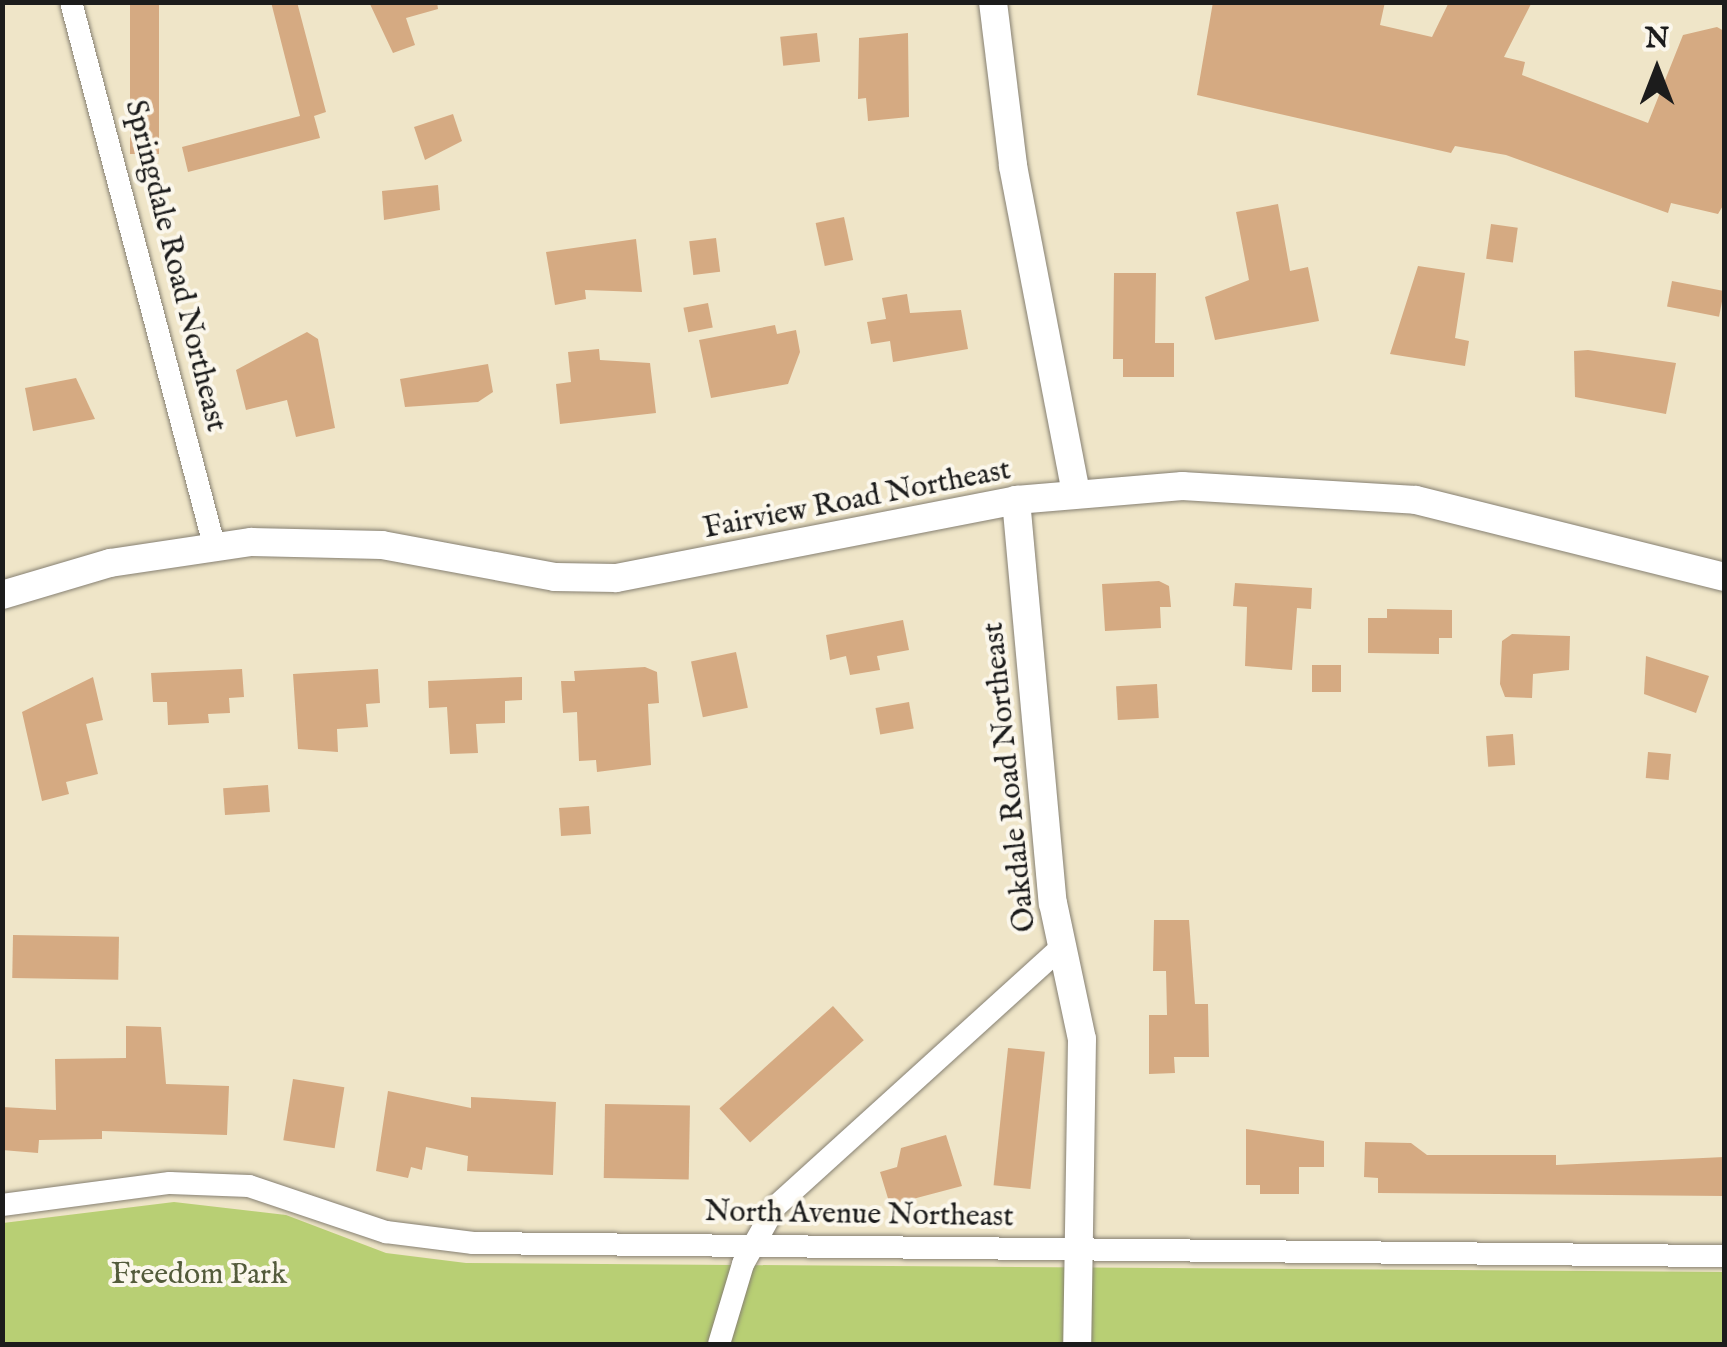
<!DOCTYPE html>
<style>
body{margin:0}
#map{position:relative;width:1727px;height:1347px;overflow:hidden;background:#efe5c8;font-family:"IM FELL English",serif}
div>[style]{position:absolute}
.green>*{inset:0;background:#b8cf74}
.building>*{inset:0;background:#d5aa82;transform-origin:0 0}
.roads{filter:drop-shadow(0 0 2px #868072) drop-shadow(0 0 2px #868072)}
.minor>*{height:22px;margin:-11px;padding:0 11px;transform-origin:11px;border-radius:11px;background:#fff}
.tertiary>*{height:28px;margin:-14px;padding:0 14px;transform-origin:14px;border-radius:14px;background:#fff}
span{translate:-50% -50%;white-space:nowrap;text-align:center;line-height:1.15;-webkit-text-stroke:8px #fbf7ec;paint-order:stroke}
.street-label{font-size:30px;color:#1c1c1c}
.park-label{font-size:30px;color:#535b3b}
.frame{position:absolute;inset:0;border:5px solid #1c1c1c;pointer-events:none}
.north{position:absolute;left:1607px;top:20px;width:100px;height:100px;-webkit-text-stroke:8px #fbf7ec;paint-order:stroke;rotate:0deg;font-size:28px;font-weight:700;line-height:40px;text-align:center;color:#1c1c1c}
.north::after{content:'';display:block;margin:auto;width:35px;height:45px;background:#1c1c1c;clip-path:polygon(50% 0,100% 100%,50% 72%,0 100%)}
</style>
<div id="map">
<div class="green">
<div style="clip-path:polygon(174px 1202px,286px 1215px,386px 1253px,466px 1263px,1724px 1272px,1724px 1344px,3px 1344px,3px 1223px)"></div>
</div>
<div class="building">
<div style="left:130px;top:2px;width:29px;height:152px"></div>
<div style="clip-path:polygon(271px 2px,297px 2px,326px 112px,314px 116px,320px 138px,188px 172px,182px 147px,300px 116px)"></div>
<div style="clip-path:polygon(369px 2px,437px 2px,438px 9px,406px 18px,415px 45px,393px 53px)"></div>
<div style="clip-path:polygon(1213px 2px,1385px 2px,1380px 25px,1432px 37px,1449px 2px,1532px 2px,1504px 57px,1525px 62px,1522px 75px,1648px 123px,1683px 35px,1717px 27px,1724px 31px,1724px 204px,1718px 214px,1671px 203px,1668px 213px,1506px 155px,1455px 146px,1451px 153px,1197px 95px)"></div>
<div style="left:817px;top:33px;width:29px;height:37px;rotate:84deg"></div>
<div style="clip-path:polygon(908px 33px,909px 117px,868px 121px,866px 98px,858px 99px,859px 38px)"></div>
<div style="clip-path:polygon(453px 114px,462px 141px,425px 160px,414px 127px)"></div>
<div style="clip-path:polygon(438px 185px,440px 210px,384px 220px,382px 191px)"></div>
<div style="clip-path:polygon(1278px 204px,1290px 271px,1308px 267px,1319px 321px,1215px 340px,1205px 297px,1249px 280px,1236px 212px)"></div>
<div style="left:844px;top:217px;width:44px;height:29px;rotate:78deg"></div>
<div style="left:1491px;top:224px;width:27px;height:35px;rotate:8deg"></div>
<div style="left:716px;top:238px;width:34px;height:27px;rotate:83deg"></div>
<div style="clip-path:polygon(636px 239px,642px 292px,585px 290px,586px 299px,555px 305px,546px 252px)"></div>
<div style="clip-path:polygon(1418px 266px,1465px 273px,1455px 338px,1469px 341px,1465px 366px,1390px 354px)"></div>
<div style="clip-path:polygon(1114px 273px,1156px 273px,1155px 343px,1174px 343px,1174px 377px,1123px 377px,1123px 359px,1113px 359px)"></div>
<div style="left:1672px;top:281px;width:53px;height:26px;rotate:11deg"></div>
<div style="clip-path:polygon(907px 294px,910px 313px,961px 310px,968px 349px,893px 362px,890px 341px,871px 344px,867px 322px,886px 319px,882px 298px)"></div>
<div style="left:708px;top:303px;width:25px;height:25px;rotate:79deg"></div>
<div style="clip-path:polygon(775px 325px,777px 334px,796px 330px,800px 352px,788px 384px,711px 398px,699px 340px)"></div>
<div style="clip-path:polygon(307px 332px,318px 339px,335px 428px,296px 437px,287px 400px,246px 410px,236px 370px)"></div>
<div style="clip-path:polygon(599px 349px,600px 360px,650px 363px,656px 413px,560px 424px,556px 384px,571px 382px,568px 352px)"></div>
<div style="clip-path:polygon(1588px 350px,1676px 363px,1666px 414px,1575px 397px,1574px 351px)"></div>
<div style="clip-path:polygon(488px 364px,493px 392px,478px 402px,405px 407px,400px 379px)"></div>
<div style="clip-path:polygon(76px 378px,95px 419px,33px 431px,25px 388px)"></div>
<div style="clip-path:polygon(1159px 581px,1169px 586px,1171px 607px,1160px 607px,1161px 628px,1105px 631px,1102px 584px)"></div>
<div style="clip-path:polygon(1235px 583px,1312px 588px,1311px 609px,1297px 608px,1292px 670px,1245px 666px,1247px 607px,1233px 606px)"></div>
<div style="clip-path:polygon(1387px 609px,1452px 610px,1452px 638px,1439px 638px,1439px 654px,1368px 653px,1368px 618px,1387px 618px)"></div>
<div style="clip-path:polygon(903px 620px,909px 650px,877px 656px,880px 670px,850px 675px,846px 656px,830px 660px,826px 635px)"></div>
<div style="clip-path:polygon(1512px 634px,1570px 636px,1569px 670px,1533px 674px,1532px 698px,1505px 697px,1500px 684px,1502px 641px)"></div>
<div style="left:736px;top:652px;width:57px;height:46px;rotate:78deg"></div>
<div style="clip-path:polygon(1646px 656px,1709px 676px,1696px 713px,1644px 694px)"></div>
<div style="left:1312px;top:665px;width:29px;height:27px"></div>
<div style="clip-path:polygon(645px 667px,657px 672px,659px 703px,648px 704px,651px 765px,597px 772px,596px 760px,579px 761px,577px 712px,563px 713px,561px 681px,575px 681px,574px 671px)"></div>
<div style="clip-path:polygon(242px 669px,244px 697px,229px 698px,230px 713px,208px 714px,209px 723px,168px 725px,167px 702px,153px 702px,151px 673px)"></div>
<div style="clip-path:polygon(378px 669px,380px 703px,366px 704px,368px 727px,337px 729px,338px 752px,298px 749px,293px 674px)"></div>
<div style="clip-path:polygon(93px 677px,103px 720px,86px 724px,98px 774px,66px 782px,69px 794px,42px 801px,22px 712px)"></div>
<div style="clip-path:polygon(522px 677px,522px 700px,505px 701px,505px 723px,476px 724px,478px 753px,450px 754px,447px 707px,429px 708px,428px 681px)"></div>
<div style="left:1157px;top:684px;width:34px;height:41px;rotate:87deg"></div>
<div style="left:909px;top:702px;width:27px;height:34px;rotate:80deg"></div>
<div style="left:1513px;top:734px;width:31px;height:27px;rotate:86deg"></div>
<div style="left:1648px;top:752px;width:23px;height:26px;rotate:5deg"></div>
<div style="left:268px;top:785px;width:27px;height:45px;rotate:86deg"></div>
<div style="left:589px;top:806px;width:28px;height:30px;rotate:86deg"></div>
<div style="clip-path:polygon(1154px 920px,1189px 920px,1195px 1004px,1208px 1004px,1209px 1057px,1174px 1057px,1175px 1073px,1149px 1074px,1149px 1015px,1167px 1015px,1166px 971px,1153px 971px)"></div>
<div style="left:13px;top:935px;width:106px;height:43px;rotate:1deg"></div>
<div style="left:833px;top:1006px;width:46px;height:153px;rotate:48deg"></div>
<div style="clip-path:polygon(126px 1026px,161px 1027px,166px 1084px,229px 1086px,227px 1135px,102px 1131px,102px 1139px,39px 1140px,38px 1153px,2px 1150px,2px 1107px,56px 1110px,55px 1059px,126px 1058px)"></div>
<div style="left:1008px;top:1048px;width:37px;height:138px;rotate:6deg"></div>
<div style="left:293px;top:1079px;width:52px;height:62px;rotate:9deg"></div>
<div style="clip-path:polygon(388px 1091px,471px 1108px,471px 1097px,556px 1102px,553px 1175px,467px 1171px,468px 1156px,426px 1147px,422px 1170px,411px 1167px,408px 1178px,376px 1171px)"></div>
<div style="left:605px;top:1104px;width:85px;height:74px;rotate:1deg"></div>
<div style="clip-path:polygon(1246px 1129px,1324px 1141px,1324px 1167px,1299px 1167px,1299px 1194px,1260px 1194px,1260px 1185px,1246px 1185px)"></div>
<div style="clip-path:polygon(946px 1135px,962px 1186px,890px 1205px,880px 1172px,897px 1167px,901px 1148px)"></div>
<div style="clip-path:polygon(1365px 1142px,1411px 1143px,1427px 1155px,1556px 1155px,1556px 1165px,1724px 1157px,1724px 1196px,1378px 1193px,1378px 1178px,1364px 1177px)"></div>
</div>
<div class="roads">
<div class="minor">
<div style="left:71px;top:2px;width:562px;rotate:75.25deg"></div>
<div style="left:2px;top:1205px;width:169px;rotate:-7.5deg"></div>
<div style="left:170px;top:1183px;width:79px;rotate:2.2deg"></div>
<div style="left:249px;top:1186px;width:145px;rotate:18.6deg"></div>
<div style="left:386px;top:1232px;width:88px;rotate:7.2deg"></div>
<div style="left:473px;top:1243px;width:1251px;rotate:0.6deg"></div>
<div style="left:719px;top:1344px;width:84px;rotate:-73.3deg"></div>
<div style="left:743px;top:1264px;width:65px;rotate:-60.7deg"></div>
<div style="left:775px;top:1207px;width:384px;rotate:-42.2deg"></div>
</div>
<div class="tertiary">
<div style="left:993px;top:2px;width:165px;rotate:83deg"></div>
<div style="left:1013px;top:166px;width:334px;rotate:79.1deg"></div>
<div style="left:1016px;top:500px;width:405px;rotate:84.8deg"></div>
<div style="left:1053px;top:903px;width:139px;rotate:78deg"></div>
<div style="left:1082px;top:1039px;width:305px;rotate:90.9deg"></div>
<div style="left:2px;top:595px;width:113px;rotate:-16.5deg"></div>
<div style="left:110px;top:563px;width:143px;rotate:-8.5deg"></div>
<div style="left:251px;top:542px;width:131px;rotate:1.3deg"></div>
<div style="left:382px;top:545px;width:176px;rotate:10.5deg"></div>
<div style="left:555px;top:577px;width:61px;rotate:0.9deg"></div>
<div style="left:616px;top:578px;width:408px;rotate:-11deg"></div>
<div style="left:1016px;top:500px;width:167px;rotate:-4.8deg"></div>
<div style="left:1182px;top:486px;width:234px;rotate:3.4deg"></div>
<div style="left:1416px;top:500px;width:317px;rotate:14deg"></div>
</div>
</div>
<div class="street-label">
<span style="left:175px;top:266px;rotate:76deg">Springdale Road Northeast</span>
<span style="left:857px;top:500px;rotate:-11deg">Fairview Road Northeast</span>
<span style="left:1010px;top:777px;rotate:-96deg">Oakdale Road Northeast</span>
<span style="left:859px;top:1215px;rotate:1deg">North Avenue Northeast</span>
</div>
<div class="park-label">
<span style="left:199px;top:1275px">Freedom Park</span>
</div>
<div class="frame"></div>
<div class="north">N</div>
</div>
